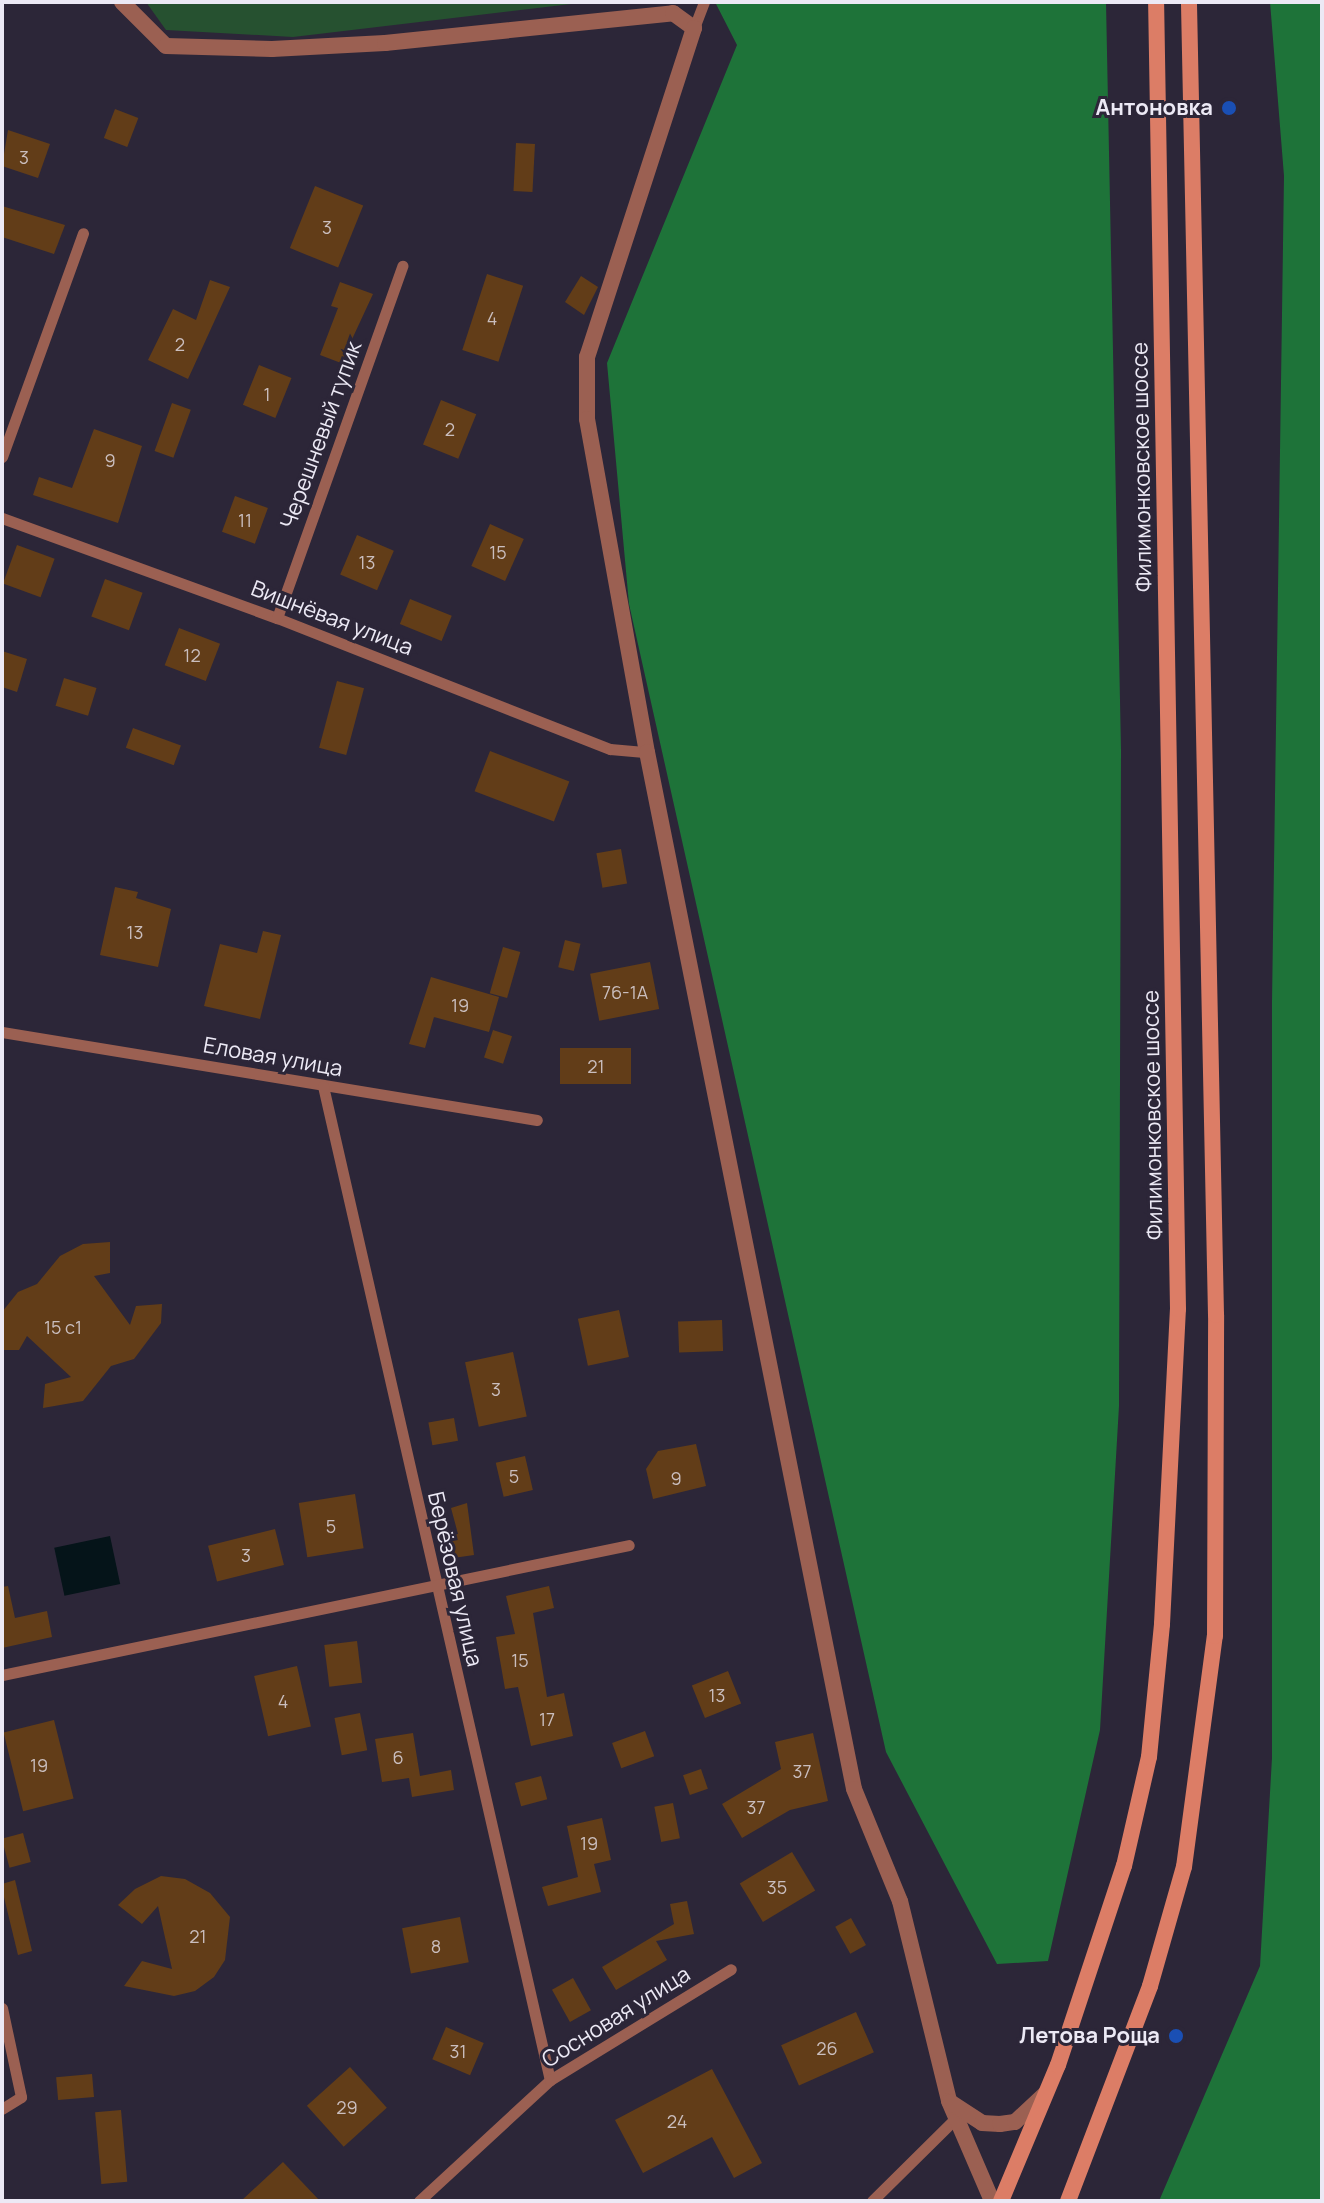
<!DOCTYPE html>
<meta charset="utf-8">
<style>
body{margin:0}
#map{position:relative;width:1324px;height:2203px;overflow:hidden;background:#2c2638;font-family:Manrope,sans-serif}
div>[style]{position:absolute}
.green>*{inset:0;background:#265130}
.forest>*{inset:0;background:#1e7339}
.water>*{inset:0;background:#051419;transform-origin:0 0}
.building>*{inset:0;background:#623d18;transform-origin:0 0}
.service>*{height:11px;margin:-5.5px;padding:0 5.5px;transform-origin:5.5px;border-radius:5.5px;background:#9b6052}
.minor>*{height:16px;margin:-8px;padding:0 8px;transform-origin:8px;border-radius:8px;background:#9b6052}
.secondary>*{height:16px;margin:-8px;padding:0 8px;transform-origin:8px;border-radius:8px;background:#dc7d66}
.dots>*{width:22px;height:22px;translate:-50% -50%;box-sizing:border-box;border:4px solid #2c2638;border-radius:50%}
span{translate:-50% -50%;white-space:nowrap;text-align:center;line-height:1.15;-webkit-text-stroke:6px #2c2638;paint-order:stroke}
.number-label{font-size:18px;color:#cabebe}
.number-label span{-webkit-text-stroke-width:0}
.poi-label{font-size:22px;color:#ece9f5;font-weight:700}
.right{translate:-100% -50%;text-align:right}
.street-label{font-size:22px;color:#ece9f5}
.frame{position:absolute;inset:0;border:4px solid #ece9f5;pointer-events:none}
</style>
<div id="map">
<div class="green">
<div style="clip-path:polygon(146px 2px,588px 2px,293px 37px,166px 30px)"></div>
</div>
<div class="forest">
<div style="clip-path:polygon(715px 2px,1106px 2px,1121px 750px,1119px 1406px,1100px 1730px,1048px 1961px,997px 1964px,886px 1752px,629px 604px,607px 363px,737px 45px)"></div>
<div style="clip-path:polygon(1270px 2px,1322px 2px,1322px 2201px,1159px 2201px,1260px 1966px,1272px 1758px,1272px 1002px,1284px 176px)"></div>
</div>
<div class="water">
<div style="left:110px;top:1536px;width:49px;height:57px;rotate:78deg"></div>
</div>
<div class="building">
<div style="left:115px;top:109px;width:25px;height:31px;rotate:21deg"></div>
<div style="clip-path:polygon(8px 130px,50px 144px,38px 178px,2px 166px)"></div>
<div style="left:516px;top:143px;width:19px;height:48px;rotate:3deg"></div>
<div style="left:315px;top:186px;width:52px;height:67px;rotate:22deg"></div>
<div style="clip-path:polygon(2px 206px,65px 225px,54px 254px,2px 237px)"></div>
<div style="left:487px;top:274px;width:38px;height:80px;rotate:18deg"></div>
<div style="clip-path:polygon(581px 276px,598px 287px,584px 315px,565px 302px)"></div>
<div style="clip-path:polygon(210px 280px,230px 287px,188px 379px,148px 360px,173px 309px,196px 320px)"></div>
<div style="clip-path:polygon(340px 282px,373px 294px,341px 363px,320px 355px,338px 308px,331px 306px)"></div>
<div style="left:259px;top:365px;width:35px;height:43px;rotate:22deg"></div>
<div style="left:441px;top:400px;width:38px;height:48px;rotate:22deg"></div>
<div style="left:172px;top:403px;width:20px;height:51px;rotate:20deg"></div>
<div style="clip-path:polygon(94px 429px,142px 446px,118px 523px,33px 495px,39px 477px,72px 488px)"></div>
<div style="left:235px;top:496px;width:35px;height:38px;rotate:20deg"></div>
<div style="left:490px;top:524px;width:37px;height:46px;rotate:24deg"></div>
<div style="left:357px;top:535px;width:40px;height:43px;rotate:23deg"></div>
<div style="left:17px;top:545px;width:40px;height:41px;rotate:20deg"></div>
<div style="left:105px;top:579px;width:40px;height:40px;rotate:20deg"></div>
<div style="left:410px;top:599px;width:45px;height:27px;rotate:22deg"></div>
<div style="left:179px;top:628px;width:44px;height:40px;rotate:21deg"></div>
<div style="clip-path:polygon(2px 651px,27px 659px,17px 692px,2px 687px)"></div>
<div style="left:64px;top:678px;width:34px;height:29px;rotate:17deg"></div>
<div style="left:337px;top:681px;width:28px;height:69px;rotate:15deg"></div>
<div style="left:133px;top:728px;width:51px;height:21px;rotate:20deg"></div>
<div style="left:490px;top:751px;width:85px;height:43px;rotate:21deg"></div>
<div style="left:621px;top:849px;width:35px;height:25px;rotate:80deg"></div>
<div style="clip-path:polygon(115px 887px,138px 892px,136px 898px,171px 909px,158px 967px,100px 955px)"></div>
<div style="clip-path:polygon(263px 931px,281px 935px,260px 1019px,204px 1006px,220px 944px,257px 953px)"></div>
<div style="left:565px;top:940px;width:16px;height:28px;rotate:14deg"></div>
<div style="left:503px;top:947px;width:18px;height:48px;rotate:16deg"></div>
<div style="left:650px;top:962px;width:48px;height:61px;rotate:79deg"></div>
<div style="clip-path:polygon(431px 977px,499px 997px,489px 1032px,423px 1014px,434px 1017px,425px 1048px,409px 1044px)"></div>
<div style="left:493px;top:1030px;width:20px;height:29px;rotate:18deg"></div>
<div style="left:560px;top:1048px;width:71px;height:36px"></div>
<div style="clip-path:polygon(110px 1242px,110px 1273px,94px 1276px,130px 1325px,136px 1306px,162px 1304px,161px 1323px,134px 1359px,111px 1366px,83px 1401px,43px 1408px,45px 1384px,71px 1377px,27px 1336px,19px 1350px,2px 1350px,2px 1312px,18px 1292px,37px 1284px,60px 1256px,83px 1244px)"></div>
<div style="left:619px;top:1310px;width:48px;height:42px;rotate:78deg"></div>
<div style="left:722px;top:1320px;width:31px;height:44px;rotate:88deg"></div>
<div style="left:513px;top:1352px;width:66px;height:49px;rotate:78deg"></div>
<div style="left:454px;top:1418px;width:23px;height:26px;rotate:80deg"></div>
<div style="clip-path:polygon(696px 1444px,706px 1486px,653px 1499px,646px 1469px,658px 1451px)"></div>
<div style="left:525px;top:1456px;width:35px;height:30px;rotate:77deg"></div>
<div style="left:355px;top:1494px;width:55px;height:57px;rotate:81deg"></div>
<div style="clip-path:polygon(467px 1503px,474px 1555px,453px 1558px,449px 1535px,458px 1534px,451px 1508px)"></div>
<div style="left:275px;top:1529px;width:37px;height:69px;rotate:76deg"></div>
<div style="clip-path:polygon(8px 1586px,15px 1618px,47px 1611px,52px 1637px,2px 1648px,2px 1587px)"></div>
<div style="clip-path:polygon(549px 1586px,554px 1608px,533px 1613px,547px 1697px,564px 1693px,573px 1736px,531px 1746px,518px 1687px,505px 1689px,496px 1637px,515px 1634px,506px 1596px)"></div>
<div style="left:357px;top:1641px;width:42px;height:33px;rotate:83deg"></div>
<div style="left:297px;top:1666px;width:62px;height:44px;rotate:77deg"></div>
<div style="left:728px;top:1671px;width:35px;height:39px;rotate:68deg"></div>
<div style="left:360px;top:1713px;width:38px;height:26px;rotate:79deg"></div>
<div style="left:54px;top:1720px;width:81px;height:52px;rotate:76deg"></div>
<div style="left:645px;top:1731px;width:27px;height:35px;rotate:70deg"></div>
<div style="clip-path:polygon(413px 1733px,420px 1776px,451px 1770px,454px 1790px,412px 1797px,409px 1778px,382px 1782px,375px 1739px)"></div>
<div style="clip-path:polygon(813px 1733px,828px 1801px,790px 1810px,742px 1838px,722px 1804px,781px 1769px,775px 1742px)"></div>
<div style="left:701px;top:1769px;width:21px;height:19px;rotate:71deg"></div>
<div style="left:541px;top:1776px;width:24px;height:27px;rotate:75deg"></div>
<div style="left:673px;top:1803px;width:36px;height:19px;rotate:79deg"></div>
<div style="clip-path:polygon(602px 1818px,611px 1860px,594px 1864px,601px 1892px,548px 1906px,542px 1887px,578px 1877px,567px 1826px)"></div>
<div style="left:23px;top:1833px;width:30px;height:22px;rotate:75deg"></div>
<div style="left:792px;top:1852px;width:45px;height:61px;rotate:59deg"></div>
<div style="clip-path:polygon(161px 1876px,185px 1879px,210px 1893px,230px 1917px,225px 1960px,214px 1977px,195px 1991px,174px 1996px,124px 1986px,142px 1961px,172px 1969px,158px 1906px,142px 1924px,118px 1905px,135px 1889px)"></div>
<div style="clip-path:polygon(15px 1880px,32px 1951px,18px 1955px,2px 1889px,2px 1884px)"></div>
<div style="clip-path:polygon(687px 1901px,694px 1934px,656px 1941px,667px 1960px,616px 1990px,602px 1967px,674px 1924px,670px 1904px)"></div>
<div style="left:460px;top:1917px;width:46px;height:59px;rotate:79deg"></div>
<div style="left:851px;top:1918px;width:31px;height:18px;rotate:61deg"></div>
<div style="left:573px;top:1978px;width:37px;height:24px;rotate:61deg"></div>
<div style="left:856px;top:2012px;width:44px;height:82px;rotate:66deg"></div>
<div style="left:446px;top:2027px;width:41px;height:35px;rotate:23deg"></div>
<div style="left:350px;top:2067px;width:55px;height:58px;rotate:48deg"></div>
<div style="clip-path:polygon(712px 2069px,762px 2163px,734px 2178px,712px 2137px,643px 2173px,615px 2120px)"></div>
<div style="left:92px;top:2074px;width:23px;height:36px;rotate:85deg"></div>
<div style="left:121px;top:2110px;width:72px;height:26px;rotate:85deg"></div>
<div style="clip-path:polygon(283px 2162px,320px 2201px,241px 2201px)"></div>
</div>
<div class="service">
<div style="left:694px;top:28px;width:28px;rotate:-69deg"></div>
<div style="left:2px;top:457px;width:238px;rotate:-70.1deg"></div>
<div style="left:2px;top:518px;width:293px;rotate:20deg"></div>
<div style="left:277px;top:618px;width:358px;rotate:21.5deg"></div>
<div style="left:610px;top:749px;width:37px;rotate:5deg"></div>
<div style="left:277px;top:618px;width:374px;rotate:-70.4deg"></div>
<div style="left:2px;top:1032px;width:542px;rotate:9.34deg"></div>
<div style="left:323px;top:1086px;width:1020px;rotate:77.14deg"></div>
<div style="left:2px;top:1675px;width:640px;rotate:-11.71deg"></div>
<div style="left:2px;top:2008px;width:91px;rotate:77.9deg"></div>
<div style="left:21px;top:2097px;width:22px;rotate:148deg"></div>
<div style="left:419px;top:2201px;width:178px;rotate:-42.7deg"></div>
<div style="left:550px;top:2080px;width:212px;rotate:-31.5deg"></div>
<div style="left:872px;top:2201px;width:118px;rotate:-44.7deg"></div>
</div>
<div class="minor">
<div style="left:122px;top:2px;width:62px;rotate:45deg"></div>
<div style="left:166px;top:46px;width:106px;rotate:1.6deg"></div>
<div style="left:272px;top:49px;width:113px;rotate:-3deg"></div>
<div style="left:385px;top:43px;width:290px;rotate:-5.9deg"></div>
<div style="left:673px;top:13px;width:26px;rotate:36deg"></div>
<div style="left:694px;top:28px;width:346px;rotate:108deg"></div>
<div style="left:587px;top:357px;width:62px;rotate:90deg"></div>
<div style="left:587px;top:419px;width:338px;rotate:79.8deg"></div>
<div style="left:647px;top:752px;width:1057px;rotate:78.71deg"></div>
<div style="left:854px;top:1789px;width:121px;rotate:67.7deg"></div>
<div style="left:900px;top:1901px;width:206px;rotate:76.2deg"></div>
<div style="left:949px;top:2101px;width:109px;rotate:66.7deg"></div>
<div style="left:950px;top:2102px;width:38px;rotate:33deg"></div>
<div style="left:982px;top:2123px;width:18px;rotate:3deg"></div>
<div style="left:1000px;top:2124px;width:15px;rotate:-8deg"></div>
<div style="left:1015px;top:2122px;width:41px;rotate:-43deg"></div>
</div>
<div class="secondary">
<div style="left:1001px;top:2201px;width:147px;rotate:-67.3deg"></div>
<div style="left:1058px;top:2065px;width:210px;rotate:-71.7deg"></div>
<div style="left:1124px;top:1866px;width:112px;rotate:-77.1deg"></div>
<div style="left:1149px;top:1757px;width:134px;rotate:-84.4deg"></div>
<div style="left:1162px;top:1624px;width:315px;rotate:-87.1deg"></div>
<div style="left:1178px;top:1309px;width:1307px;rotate:-90.96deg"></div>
<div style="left:1068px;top:2201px;width:230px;rotate:-69.1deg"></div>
<div style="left:1150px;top:1986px;width:124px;rotate:-74.1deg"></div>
<div style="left:1184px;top:1867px;width:233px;rotate:-82.4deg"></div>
<div style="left:1215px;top:1636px;width:321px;rotate:-89.8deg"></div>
<div style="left:1216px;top:1315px;width:1313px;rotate:-91.18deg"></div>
</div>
<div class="dots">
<div style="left:1229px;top:108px;background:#1a4fb4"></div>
<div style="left:1176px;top:2036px;background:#1a4fb4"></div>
</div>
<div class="number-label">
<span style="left:24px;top:157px">3</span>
<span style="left:327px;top:227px">3</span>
<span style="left:492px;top:318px">4</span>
<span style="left:180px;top:344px">2</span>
<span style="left:267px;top:394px">1</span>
<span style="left:450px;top:429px">2</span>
<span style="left:110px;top:460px">9</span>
<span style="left:245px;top:520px">11</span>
<span style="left:498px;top:552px">15</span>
<span style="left:367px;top:562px">13</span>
<span style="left:192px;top:655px">12</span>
<span style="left:135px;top:932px">13</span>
<span style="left:625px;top:992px">76-1А</span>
<span style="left:460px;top:1005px">19</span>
<span style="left:596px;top:1066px">21</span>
<span style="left:63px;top:1327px">15 с1</span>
<span style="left:496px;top:1389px">3</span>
<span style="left:514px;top:1476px">5</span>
<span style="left:676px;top:1478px">9</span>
<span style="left:331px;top:1526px">5</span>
<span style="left:246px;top:1555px">3</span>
<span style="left:520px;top:1660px">15</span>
<span style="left:717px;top:1695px">13</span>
<span style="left:283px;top:1701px">4</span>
<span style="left:547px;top:1719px">17</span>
<span style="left:398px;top:1757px">6</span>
<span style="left:39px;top:1765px">19</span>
<span style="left:802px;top:1771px">37</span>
<span style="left:756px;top:1807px">37</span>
<span style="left:589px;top:1843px">19</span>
<span style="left:777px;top:1887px">35</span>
<span style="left:198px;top:1936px">21</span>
<span style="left:436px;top:1946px">8</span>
<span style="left:827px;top:2048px">26</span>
<span style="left:458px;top:2051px">31</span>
<span style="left:347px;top:2107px">29</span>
<span style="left:677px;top:2121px">24</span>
</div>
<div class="poi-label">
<span class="right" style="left:1213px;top:108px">Антоновка</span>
<span class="right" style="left:1160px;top:2036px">Летова Роща</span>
</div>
<div class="street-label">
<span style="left:321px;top:435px;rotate:-70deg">Черешневый тупик</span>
<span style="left:1142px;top:467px;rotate:-91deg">Филимонковское шоссе</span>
<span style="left:332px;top:618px;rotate:21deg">Вишнёвая улица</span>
<span style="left:273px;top:1057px;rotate:10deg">Еловая улица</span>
<span style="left:1153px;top:1115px;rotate:-91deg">Филимонковское шоссе</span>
<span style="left:455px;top:1579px;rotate:77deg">Берёзовая улица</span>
<span style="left:616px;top:2017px;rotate:-32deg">Сосновая улица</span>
</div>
<div class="frame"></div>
</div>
